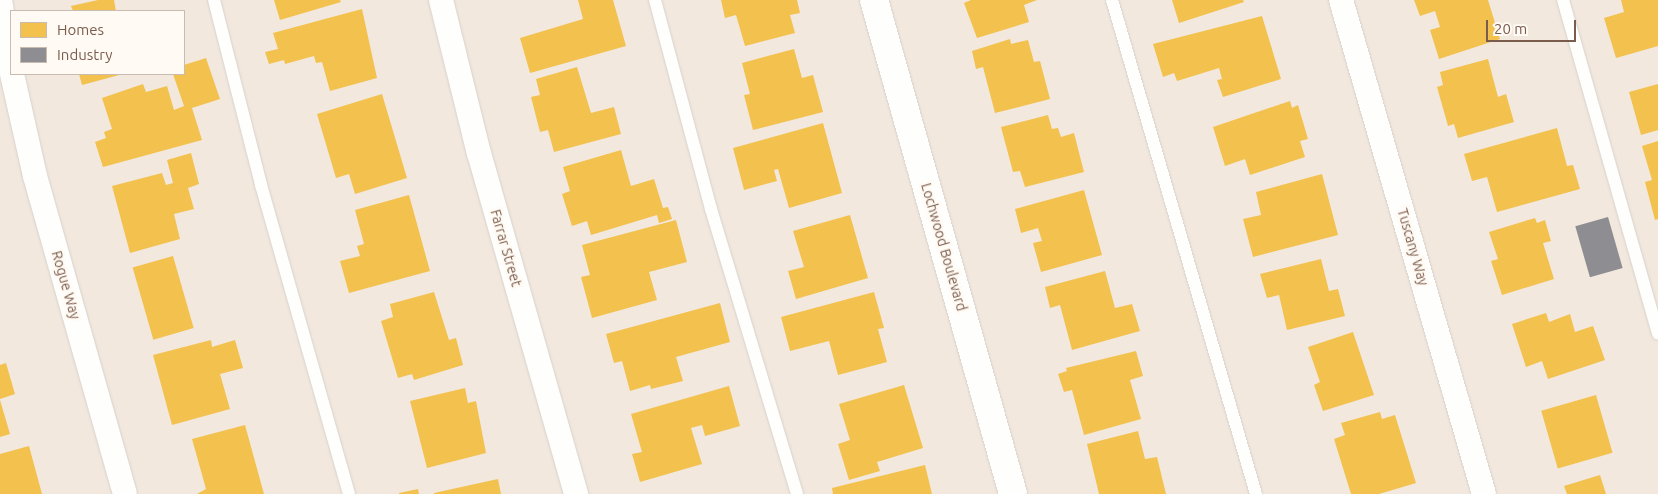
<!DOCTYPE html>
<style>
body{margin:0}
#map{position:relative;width:1658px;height:494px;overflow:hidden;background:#f9f5f0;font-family:Ubuntu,sans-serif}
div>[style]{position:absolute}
.residential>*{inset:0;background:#f2e8de}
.homes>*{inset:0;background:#f2c14e;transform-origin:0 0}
.industry>*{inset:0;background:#8d8d92;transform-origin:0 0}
.roads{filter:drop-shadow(0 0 1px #d7d1cb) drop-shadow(0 0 1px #d7d1cb)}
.lane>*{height:12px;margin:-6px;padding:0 6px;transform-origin:6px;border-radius:6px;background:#fefefd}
.street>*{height:24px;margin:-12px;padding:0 12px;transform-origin:12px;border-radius:12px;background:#fefefd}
.secondary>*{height:28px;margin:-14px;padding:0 14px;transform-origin:14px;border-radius:14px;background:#fefefd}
span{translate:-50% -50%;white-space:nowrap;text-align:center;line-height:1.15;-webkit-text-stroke:5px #fffaf3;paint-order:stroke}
.street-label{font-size:14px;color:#7a5c4d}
.legend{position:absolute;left:10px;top:10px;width:175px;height:65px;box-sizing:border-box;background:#fffaf3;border:1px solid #cabbb1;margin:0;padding:6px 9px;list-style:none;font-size:15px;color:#7a5c4d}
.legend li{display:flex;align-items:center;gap:10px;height:25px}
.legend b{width:25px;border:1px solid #cabbb1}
.scale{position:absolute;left:1486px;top:20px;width:90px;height:22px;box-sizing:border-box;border:2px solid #7a5c4d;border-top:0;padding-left:6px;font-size:15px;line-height:18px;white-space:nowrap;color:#7a5c4d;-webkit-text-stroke:4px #fffaf3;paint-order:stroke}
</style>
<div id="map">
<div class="residential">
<div style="clip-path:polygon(evenodd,0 0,1658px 0,1658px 494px,0 494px,0 0,11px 11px,184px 11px,184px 74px,11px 74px,11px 11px)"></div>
</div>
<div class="homes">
<div style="clip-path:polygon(98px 0,114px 0,116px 11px,73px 11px,71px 6px)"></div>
<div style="clip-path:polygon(274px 0,340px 0,341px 2px,280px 20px)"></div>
<div style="clip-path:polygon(578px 0,613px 0,626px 46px,530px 73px,520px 38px,583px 19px)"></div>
<div style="clip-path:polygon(721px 0,797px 0,800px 13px,790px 15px,795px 33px,745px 46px,736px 15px,725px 18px)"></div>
<div style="clip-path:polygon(971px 0,1037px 0,1024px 5px,1029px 22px,977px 38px,964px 3px)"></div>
<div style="clip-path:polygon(1172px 0,1243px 0,1244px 2px,1179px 23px)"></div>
<div style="clip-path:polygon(1414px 0,1488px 0,1500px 39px,1439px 59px,1430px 30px,1440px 27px,1435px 11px,1420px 16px)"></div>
<div style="clip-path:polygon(1621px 0,1658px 0,1658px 46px,1616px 58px,1604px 18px,1624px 12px)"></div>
<div style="clip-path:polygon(362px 9px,377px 78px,330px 91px,322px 62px,316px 63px,314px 56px,285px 64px,284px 60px,269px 64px,265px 52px,278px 49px,273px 33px)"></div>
<div style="clip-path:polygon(1262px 16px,1281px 79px,1223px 97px,1217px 80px,1222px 79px,1219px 68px,1177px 81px,1174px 73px,1163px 77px,1153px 44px)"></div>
<div style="clip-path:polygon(1010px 39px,1011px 44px,1028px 40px,1034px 62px,1040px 61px,1050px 99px,995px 113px,983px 67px,976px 69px,972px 51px)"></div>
<div style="clip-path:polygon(794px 49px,802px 78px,813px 75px,823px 112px,753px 130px,744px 95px,750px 94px,742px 63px)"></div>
<div style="clip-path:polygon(206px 58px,220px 99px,192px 108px,202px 140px,103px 167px,95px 142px,106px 138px,104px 132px,112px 129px,102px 98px,143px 84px,146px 92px,167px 86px,174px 110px,184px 106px,173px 74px,184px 74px,184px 65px)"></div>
<div style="clip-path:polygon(1488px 59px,1498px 97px,1506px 94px,1514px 122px,1458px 138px,1454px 124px,1448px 126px,1437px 87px,1443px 85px,1440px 72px)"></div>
<div style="clip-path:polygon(577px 67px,591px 113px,614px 107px,621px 134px,554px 152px,548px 130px,540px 132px,531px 97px,540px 95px,536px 79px)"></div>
<div style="clip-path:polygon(79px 74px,123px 74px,82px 85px)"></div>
<div style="clip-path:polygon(1658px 84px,1658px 130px,1641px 135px,1629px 92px)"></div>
<div style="clip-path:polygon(382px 94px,407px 178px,355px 194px,349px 174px,336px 178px,317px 114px)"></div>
<div style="clip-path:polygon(1290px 101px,1292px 108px,1298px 105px,1308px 139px,1300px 141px,1305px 157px,1250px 175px,1245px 159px,1225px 166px,1213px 127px)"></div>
<div style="clip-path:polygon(1048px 115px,1052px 129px,1058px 128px,1061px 137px,1074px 133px,1084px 172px,1025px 187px,1020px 171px,1013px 172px,1001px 127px)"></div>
<div style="clip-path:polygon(823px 123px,842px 193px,789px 208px,778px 169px,774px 170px,777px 181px,744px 190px,733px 148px)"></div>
<div style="clip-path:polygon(1557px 128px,1567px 166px,1573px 165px,1580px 189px,1497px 212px,1487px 177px,1472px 181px,1464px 154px)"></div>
<div style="clip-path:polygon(1658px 141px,1658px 219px,1655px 220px,1645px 182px,1652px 180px,1642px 146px)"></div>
<div style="clip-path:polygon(621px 150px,631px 186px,654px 179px,663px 208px,668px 207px,672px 219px,659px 223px,657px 215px,591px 235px,587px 221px,572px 226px,562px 194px,570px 191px,563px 167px)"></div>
<div style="clip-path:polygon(191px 153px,199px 184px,188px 188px,194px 209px,174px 214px,180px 239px,130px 253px,112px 186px,162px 173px,166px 185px,173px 183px,167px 160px)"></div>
<div style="clip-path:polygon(1322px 174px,1338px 235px,1253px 257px,1243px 219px,1261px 215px,1256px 192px)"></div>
<div style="clip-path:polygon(1084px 190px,1102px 255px,1041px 272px,1033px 243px,1042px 241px,1038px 228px,1021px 233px,1015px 209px)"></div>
<div style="clip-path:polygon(409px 195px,430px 271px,349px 293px,340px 261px,360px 256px,357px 246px,364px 244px,355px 210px)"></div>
<div style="clip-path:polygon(850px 215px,868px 278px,796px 299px,788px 271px,804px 267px,793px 231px)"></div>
<div style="clip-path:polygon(1535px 218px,1537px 223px,1545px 220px,1551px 241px,1543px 243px,1554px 279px,1502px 295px,1491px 261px,1498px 259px,1489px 232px)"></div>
<div style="clip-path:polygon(676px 220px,687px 262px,649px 272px,657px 300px,592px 318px,581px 277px,590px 275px,582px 245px)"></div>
<div style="left:173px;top:256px;width:75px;height:42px;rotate:74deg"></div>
<div style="clip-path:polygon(1321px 259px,1329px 291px,1338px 289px,1345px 316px,1287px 330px,1279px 295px,1267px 298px,1260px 274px)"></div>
<div style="clip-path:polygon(1105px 271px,1115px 308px,1132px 304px,1140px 331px,1072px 350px,1060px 305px,1050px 308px,1045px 287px)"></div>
<div style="clip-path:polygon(434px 292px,449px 340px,456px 338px,463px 365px,414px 380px,412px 374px,398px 378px,381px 321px,393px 317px,390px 304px)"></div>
<div style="clip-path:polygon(874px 292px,884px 328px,878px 329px,887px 362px,838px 375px,829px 341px,790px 351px,781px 317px)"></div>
<div style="clip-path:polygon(720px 303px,730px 342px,676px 357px,683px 381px,651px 389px,650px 385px,630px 391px,622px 361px,614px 363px,606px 334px)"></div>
<div style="clip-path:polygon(1546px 313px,1549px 322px,1570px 314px,1575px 332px,1593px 326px,1605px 360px,1548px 379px,1542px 361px,1526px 367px,1512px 324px)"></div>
<div style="clip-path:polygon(1353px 332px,1374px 395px,1323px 411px,1314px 385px,1320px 382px,1308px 347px)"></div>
<div style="clip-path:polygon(211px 340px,212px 347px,235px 340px,243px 368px,220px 374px,230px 409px,172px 425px,153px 355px)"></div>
<div style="clip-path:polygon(1136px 351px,1143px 376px,1130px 380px,1141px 419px,1084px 435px,1072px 390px,1064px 392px,1058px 374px,1067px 371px,1066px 368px)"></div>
<div style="clip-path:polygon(6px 363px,15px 394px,0 399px,0 365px)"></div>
<div style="clip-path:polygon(904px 385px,923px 448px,877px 462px,880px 471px,849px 480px,838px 444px,850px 440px,839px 404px)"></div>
<div style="clip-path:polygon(729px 386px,740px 426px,705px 436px,702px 425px,691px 428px,702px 464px,640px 482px,632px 454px,642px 452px,631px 414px)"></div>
<div style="clip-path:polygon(465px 388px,468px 403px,476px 401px,486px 453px,427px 468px,410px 401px)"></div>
<div style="left:1596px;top:395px;width:60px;height:57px;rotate:74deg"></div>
<div style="clip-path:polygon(0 400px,10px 434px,0 437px)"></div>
<div style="clip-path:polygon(1380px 412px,1382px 419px,1395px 415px,1416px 483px,1379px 494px,1351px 494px,1334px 439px,1345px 435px,1341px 423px)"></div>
<div style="clip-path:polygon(245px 425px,264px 494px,197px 494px,206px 489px,192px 439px)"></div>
<div style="clip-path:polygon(1138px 431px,1145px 459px,1157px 457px,1166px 494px,1099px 494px,1087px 444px)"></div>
<div style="clip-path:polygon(29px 446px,42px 494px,0 494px,0 454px)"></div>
<div style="clip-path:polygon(925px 465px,932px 494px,833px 494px,832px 488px)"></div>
<div style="clip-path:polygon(1600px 475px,1606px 494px,1567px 494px,1564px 486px)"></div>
<div style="clip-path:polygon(498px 479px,501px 494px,434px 494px,434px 493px)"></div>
<div style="clip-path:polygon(418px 489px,419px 494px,399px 494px,399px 493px)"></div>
</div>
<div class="industry">
<div style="left:1608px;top:217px;width:53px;height:34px;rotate:74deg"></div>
</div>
<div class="roads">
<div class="lane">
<div style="left:214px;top:0;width:191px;rotate:75.7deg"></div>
<div style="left:261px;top:185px;width:321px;rotate:74.1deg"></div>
<div style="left:655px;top:0;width:216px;rotate:75deg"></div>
<div style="left:711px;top:209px;width:298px;rotate:73.2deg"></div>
<div style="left:1112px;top:0;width:515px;rotate:73.75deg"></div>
<div style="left:1563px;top:0;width:347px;rotate:74.1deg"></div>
</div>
<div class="street">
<div style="left:0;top:0;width:69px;rotate:80.8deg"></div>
<div style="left:441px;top:0;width:158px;rotate:76.1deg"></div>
<div style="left:479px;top:153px;width:355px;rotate:74.1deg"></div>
<div style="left:1341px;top:0;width:514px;rotate:73.86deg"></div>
<div style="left:12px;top:74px;width:105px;rotate:77.3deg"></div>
<div style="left:35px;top:176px;width:330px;rotate:74.2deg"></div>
</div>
<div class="secondary">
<div style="left:874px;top:0;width:513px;rotate:74.28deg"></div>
</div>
</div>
<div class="street-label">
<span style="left:944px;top:247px;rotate:74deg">Lochwood Boulevard</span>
<span style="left:1413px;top:247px;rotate:74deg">Tuscany Way</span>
<span style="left:506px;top:248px;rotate:74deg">Farrar Street</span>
<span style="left:66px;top:285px;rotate:74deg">Rogue Way</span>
</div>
<ul class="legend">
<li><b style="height:14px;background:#f2c14e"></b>Homes</li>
<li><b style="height:14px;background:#8d8d92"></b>Industry</li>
</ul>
<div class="scale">20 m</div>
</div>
